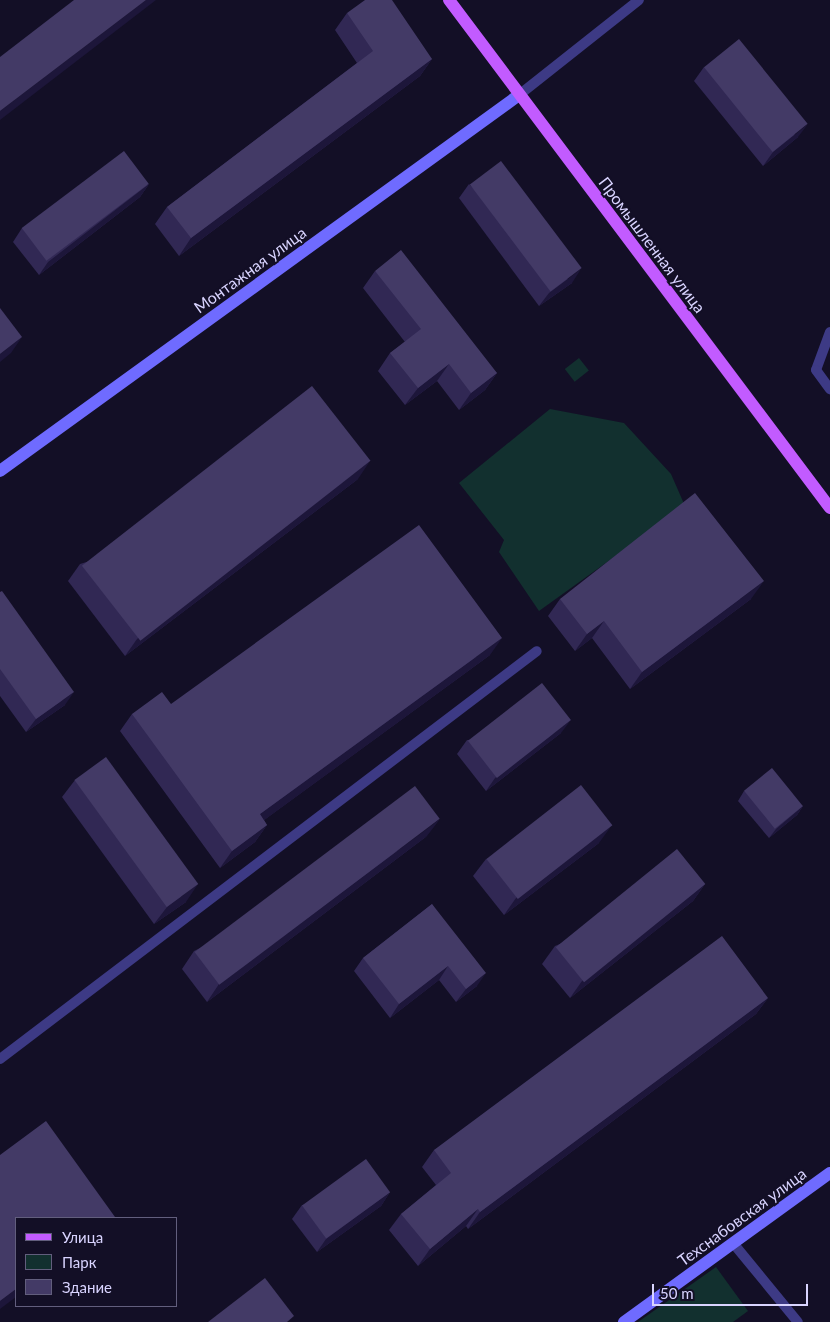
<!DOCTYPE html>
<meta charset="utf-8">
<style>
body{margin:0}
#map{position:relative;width:830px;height:1322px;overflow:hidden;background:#130f26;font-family:Lato,sans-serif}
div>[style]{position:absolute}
.green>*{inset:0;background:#12302f;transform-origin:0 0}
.lane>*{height:10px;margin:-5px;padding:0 5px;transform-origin:5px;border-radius:5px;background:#3d3a85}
.secondary>*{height:12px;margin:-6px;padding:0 6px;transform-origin:6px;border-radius:6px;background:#6f6bff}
.primary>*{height:12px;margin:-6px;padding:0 6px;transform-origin:6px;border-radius:6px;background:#c25bff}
.wall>*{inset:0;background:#312854}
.shaded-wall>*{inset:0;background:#1d163a}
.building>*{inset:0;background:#433a66;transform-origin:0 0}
span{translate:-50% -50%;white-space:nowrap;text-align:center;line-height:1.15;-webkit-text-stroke:4px #130f26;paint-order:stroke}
.street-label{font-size:16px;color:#d9d4ff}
.legend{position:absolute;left:15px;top:1217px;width:162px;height:90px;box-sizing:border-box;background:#130f26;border:1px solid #625e7d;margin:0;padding:6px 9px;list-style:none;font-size:15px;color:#d9d4ff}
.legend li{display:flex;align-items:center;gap:10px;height:25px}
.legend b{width:25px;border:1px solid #625e7d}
.scale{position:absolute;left:652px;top:1284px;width:156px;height:22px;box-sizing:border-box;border:2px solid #d9d4ff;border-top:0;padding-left:6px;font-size:15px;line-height:18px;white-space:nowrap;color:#d9d4ff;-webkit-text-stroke:4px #130f26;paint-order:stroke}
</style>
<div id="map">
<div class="green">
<div style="left:579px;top:358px;width:16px;height:18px;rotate:52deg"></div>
<div style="clip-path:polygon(550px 409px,624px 423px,671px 474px,685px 506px,539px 611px,499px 552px,504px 540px,459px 483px)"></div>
<div style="clip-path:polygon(716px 1267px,748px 1311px,733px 1322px,638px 1322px)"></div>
</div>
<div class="lane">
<div style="left:519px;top:95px;width:153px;rotate:-38.4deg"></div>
<div style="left:830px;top:332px;width:40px;rotate:110.2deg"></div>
<div style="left:816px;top:370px;width:24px;rotate:54deg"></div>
<div style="left:0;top:1059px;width:674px;rotate:-37.23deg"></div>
<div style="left:733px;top:1243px;width:102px;rotate:50.6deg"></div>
</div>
<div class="secondary">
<div style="left:0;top:471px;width:641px;rotate:-35.92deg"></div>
<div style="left:624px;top:1322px;width:254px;rotate:-35.9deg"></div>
</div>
<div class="primary">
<div style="left:449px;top:0;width:635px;rotate:53.13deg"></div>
</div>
<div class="wall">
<div style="clip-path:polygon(347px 13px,432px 59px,420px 76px,179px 256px,155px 224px,167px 207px,357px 63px,335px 30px)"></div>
<div style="clip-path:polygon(704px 67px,798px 137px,763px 166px,694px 81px)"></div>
<div style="clip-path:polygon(149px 184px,140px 197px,39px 275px,13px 242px,22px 228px)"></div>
<div style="clip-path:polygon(469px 184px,572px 283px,539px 306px,459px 198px)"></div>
<div style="clip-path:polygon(375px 271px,497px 373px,485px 390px,459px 410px,437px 381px,405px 405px,378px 371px,390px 353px,405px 342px,363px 288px)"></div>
<div style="clip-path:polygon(358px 479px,125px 656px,68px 581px,80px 564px)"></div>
<div style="clip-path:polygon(0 592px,65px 705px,26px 732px,0 696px)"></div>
<div style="clip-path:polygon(560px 599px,751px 599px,630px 689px,592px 638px,575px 651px,548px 616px)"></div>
<div style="clip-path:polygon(490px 655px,264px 820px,267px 825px,255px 842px,220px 868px,120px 731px,132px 714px,171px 704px)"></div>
<div style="clip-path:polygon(561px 733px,486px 791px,457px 754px,467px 740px)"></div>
<div style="clip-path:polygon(75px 780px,186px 902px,154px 924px,62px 797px)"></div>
<div style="clip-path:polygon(744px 791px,803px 806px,797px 815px,769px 838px,738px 801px)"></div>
<div style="clip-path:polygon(427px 836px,207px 1002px,182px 969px,194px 951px)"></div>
<div style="clip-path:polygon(599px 843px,504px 915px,473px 876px,486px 859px)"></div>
<div style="clip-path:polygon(705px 884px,693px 901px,570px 998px,542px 964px,555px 946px)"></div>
<div style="clip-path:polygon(432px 904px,477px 986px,456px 1002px,439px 980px,390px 1018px,354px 971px,363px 958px)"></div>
<div style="clip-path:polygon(768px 998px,756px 1014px,468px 1229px,466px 1226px,418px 1266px,389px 1230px,401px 1214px,436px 1185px,422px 1167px,434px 1150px)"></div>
<div style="clip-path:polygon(390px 1192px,381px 1206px,317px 1252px,292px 1219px,302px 1205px)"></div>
</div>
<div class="shaded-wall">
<div style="clip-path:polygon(146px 0,156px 0,0 120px,0 111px)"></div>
<div style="clip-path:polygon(432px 59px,420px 76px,179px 256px,191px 238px)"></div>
<div style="clip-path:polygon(808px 124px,798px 137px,763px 166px,773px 152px)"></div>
<div style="clip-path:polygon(149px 184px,140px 197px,39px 275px,48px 262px)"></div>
<div style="clip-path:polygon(581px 269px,572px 283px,539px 306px,549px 293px)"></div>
<div style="clip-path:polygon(22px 337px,11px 353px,0 362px,0 354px)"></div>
<div style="clip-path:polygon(449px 364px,437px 381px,405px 405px,418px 388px)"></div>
<div style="clip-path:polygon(497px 373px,485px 390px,459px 410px,471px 393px)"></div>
<div style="clip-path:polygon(370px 461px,358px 479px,125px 656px,137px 639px)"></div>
<div style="clip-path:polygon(764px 581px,751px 599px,630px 689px,642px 672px)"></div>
<div style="clip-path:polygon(604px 621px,592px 638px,575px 651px,587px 634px)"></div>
<div style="clip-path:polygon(502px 638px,490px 655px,248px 832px,260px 814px)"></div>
<div style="clip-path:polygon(74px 692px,65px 705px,26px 732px,36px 719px)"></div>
<div style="clip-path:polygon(571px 720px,561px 733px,486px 791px,495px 778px)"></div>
<div style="clip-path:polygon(803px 806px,797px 815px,769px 838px,776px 829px)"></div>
<div style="clip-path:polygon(440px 819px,427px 836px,207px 1002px,219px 984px)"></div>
<div style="clip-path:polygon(267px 825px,255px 842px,220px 868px,232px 851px)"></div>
<div style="clip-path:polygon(612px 825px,599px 843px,504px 915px,516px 898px)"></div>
<div style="clip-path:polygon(198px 884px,186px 902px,154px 924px,167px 907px)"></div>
<div style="clip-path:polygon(705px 884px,693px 901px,570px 998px,582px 981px)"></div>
<div style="clip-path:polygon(448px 966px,439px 980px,390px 1018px,399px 1004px)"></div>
<div style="clip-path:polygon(486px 973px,477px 986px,456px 1002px,466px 989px)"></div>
<div style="clip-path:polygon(768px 998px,756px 1014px,468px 1229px,480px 1212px)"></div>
<div style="clip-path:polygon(390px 1192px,381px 1206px,317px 1252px,326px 1239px)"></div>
<div style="clip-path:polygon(478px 1209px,466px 1226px,418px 1266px,430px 1249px)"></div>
<div style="clip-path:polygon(16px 1289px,16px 1297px,0 1309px,0 1301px)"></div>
</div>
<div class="building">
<div style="clip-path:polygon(74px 0,146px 0,0 111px,0 57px)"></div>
<div style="clip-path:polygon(365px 0,392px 0,432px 59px,191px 238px,167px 207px,373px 51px,347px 13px)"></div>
<div style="left:739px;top:39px;width:109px;height:45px;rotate:51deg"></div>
<div style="left:124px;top:151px;width:41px;height:128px;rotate:53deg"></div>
<div style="left:501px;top:161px;width:134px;height:39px;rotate:53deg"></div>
<div style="clip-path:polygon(401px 250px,497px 373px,471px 393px,449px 364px,418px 388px,390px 353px,421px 329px,375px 271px)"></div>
<div style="clip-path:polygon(0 308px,22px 337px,0 354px)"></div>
<div style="left:312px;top:386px;width:95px;height:292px;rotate:52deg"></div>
<div style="clip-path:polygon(695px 493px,764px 581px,642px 672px,604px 621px,587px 634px,560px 599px)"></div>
<div style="clip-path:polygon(419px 525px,502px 638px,260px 814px,267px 825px,232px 851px,132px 714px,162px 692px,171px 704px)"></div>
<div style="clip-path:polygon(2px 591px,74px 692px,36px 719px,0 669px,0 592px)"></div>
<div style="left:542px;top:683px;width:47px;height:94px;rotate:52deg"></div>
<div style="left:106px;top:757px;width:157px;height:39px;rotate:54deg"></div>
<div style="left:772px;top:768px;width:49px;height:36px;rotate:51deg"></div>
<div style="left:581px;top:785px;width:51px;height:120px;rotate:52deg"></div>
<div style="left:415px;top:786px;width:41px;height:276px;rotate:53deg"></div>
<div style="left:677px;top:849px;width:45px;height:156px;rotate:51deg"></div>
<div style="clip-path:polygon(432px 904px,486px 973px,466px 989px,448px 966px,399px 1004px,363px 958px)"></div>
<div style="clip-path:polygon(722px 936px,768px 998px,480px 1212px,478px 1209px,430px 1249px,401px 1214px,451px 1173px,434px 1150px)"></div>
<div style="clip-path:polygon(46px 1121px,115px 1217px,114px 1218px,16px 1218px,16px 1289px,0 1301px,0 1155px)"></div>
<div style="left:366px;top:1159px;width:41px;height:79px;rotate:54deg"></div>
<div style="clip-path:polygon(265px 1278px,294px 1316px,287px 1322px,208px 1322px)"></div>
</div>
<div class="street-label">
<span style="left:652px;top:245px;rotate:53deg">Промышленная улица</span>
<span style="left:250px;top:270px;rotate:-36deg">Монтажная улица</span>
<span style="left:742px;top:1217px;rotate:-36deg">Техснабовская улица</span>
</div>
<ul class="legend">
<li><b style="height:6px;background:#c25bff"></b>Улица</li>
<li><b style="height:14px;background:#12302f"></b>Парк</li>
<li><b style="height:14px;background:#433a66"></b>Здание</li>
</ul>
<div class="scale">50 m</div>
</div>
